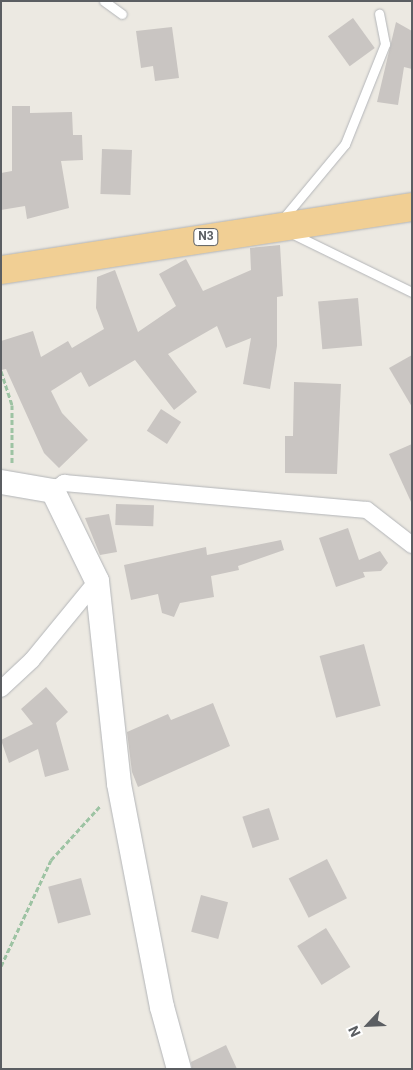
<!DOCTYPE html>
<style>
body{margin:0}
#map{position:relative;width:413px;height:1070px;overflow:hidden;background:#ece9e2;font-family:Roboto,sans-serif}
div>[style]{position:absolute}
.building>*{inset:0;background:#c9c5c2;transform-origin:0 0}
.path>*{height:3px;margin-top:-1.5px;transform-origin:0;background:repeating-linear-gradient(90deg,#9dc3a3 0 5px,transparent 0 7.5px)}
.roads{filter:drop-shadow(0 0 1px #b3b5b8) drop-shadow(0 0 1px #b3b5b8)}
.lane>*{height:9px;margin:-4.5px;padding:0 4.5px;transform-origin:4.5px;border-radius:4.5px;background:#fff}
.street>*{height:16px;margin:-8px;padding:0 8px;transform-origin:8px;border-radius:8px;background:#fff}
.secondary>*{height:24px;margin:-12px;padding:0 12px;transform-origin:12px;border-radius:12px;background:#fff}
.highway>*{height:28px;margin:-14px;padding:0 14px;transform-origin:14px;border-radius:14px;background:#f1cf94}
span{translate:-50% -50%;white-space:nowrap;text-align:center;line-height:1.15;-webkit-text-stroke:5px #fff;paint-order:stroke}
.shield-label span{padding:1px 4px;background:#fff;border:1px solid;border-radius:4px;-webkit-text-stroke-width:0}
.shield-label{font-size:12px;color:#5b5e62;font-weight:700}
.frame{position:absolute;inset:0;border:2px solid #5b5e62;pointer-events:none}
.north{position:absolute;left:343px;top:1000px;width:50px;height:50px;-webkit-text-stroke:4px #fff;paint-order:stroke;rotate:245deg;font-size:14px;font-weight:700;line-height:20px;text-align:center;color:#5b5e62}
.north::after{content:'';display:block;margin:auto;width:18px;height:22px;background:#5b5e62;clip-path:polygon(50% 0,100% 100%,50% 72%,0 100%)}
</style>
<div id="map">
<div class="building">
<div style="left:353px;top:18px;width:37px;height:31px;rotate:54deg"></div>
<div style="clip-path:polygon(396px 22px,412px 31px,412px 69px,404px 67px,398px 105px,377px 102px)"></div>
<div style="clip-path:polygon(172px 27px,179px 78px,155px 81px,153px 66px,141px 68px,136px 31px)"></div>
<div style="clip-path:polygon(12px 106px,30px 106px,30px 113px,72px 112px,73px 135px,82px 135px,83px 160px,61px 161px,69px 208px,27px 219px,25px 206px,1px 210px,1px 173px,12px 171px)"></div>
<div style="left:102px;top:149px;width:30px;height:45px;rotate:2deg"></div>
<div style="clip-path:polygon(280px 245px,283px 296px,277px 297px,277px 346px,270px 389px,243px 384px,251px 338px,226px 348px,217px 326px,168px 354px,197px 392px,174px 410px,135px 360px,89px 387px,81px 372px,51px 391px,62px 413px,88px 440px,59px 468px,44px 453px,6px 369px,1px 370px,1px 341px,33px 331px,41px 357px,68px 341px,72px 348px,104px 329px,96px 308px,97px 277px,115px 270px,138px 332px,176px 306px,159px 274px,186px 259px,203px 291px,251px 270px,250px 248px)"></div>
<div style="left:358px;top:298px;width:48px;height:40px;rotate:85deg"></div>
<div style="clip-path:polygon(412px 355px,412px 407px,389px 368px)"></div>
<div style="clip-path:polygon(294px 382px,341px 384px,337px 474px,285px 473px,285px 436px,293px 436px)"></div>
<div style="left:161px;top:409px;width:24px;height:26px;rotate:33deg"></div>
<div style="clip-path:polygon(412px 444px,412px 504px,389px 454px)"></div>
<div style="left:116px;top:504px;width:38px;height:21px;rotate:2deg"></div>
<div style="clip-path:polygon(109px 514px,117px 552px,100px 555px,85px 518px)"></div>
<div style="clip-path:polygon(348px 528px,359px 560px,380px 551px,388px 563px,381px 571px,363px 572px,365px 577px,336px 587px,319px 538px)"></div>
<div style="clip-path:polygon(281px 540px,284px 550px,238px 566px,239px 570px,211px 576px,214px 597px,180px 603px,174px 617px,162px 613px,158px 594px,131px 600px,124px 565px,206px 547px,207px 555px)"></div>
<div style="left:364px;top:644px;width:64px;height:46px;rotate:75deg"></div>
<div style="clip-path:polygon(46px 687px,68px 712px,56px 723px,69px 770px,45px 777px,38px 749px,9px 763px,1px 740px,33px 724px,21px 709px)"></div>
<div style="clip-path:polygon(213px 703px,230px 746px,138px 787px,132px 772px,127px 732px,168px 714px,171px 720px)"></div>
<div style="left:269px;top:808px;width:33px;height:28px;rotate:72deg"></div>
<div style="left:327px;top:859px;width:44px;height:43px;rotate:63deg"></div>
<div style="left:81px;top:878px;width:38px;height:34px;rotate:75deg"></div>
<div style="left:201px;top:895px;width:28px;height:38px;rotate:15deg"></div>
<div style="left:326px;top:928px;width:46px;height:34px;rotate:58deg"></div>
<div style="clip-path:polygon(226px 1045px,237px 1069px,192px 1069px,191px 1062px)"></div>
</div>
<div class="path">
<div style="left:1px;top:371px;width:36px;rotate:72deg"></div>
<div style="left:12px;top:405px;width:58px;rotate:90deg"></div>
<div style="left:1px;top:966px;width:117px;rotate:-64.7deg"></div>
<div style="left:51px;top:860px;width:74px;rotate:-47.7deg"></div>
</div>
<div class="roads">
<div class="lane">
<div style="left:104px;top:1px;width:22px;rotate:36deg"></div>
<div style="left:281px;top:221px;width:100px;rotate:-50.3deg"></div>
<div style="left:345px;top:144px;width:108px;rotate:-68.2deg"></div>
<div style="left:385px;top:44px;width:31px;rotate:-101deg"></div>
<div style="left:291px;top:233px;width:135px;rotate:26deg"></div>
</div>
<div class="street">
<div style="left:53px;top:491px;width:14px;rotate:-36deg"></div>
<div style="left:64px;top:483px;width:304px;rotate:5.1deg"></div>
<div style="left:367px;top:510px;width:57px;rotate:37.9deg"></div>
<div style="left:1px;top:689px;width:42px;rotate:-43.1deg"></div>
<div style="left:32px;top:660px;width:102px;rotate:-50.6deg"></div>
</div>
<div class="secondary">
<div style="left:1px;top:482px;width:53px;rotate:9.8deg"></div>
<div style="left:53px;top:491px;width:100px;rotate:63.9deg"></div>
<div style="left:97px;top:581px;width:204px;rotate:83.8deg"></div>
<div style="left:119px;top:784px;width:227px;rotate:79.1deg"></div>
<div style="left:162px;top:1007px;width:64px;rotate:74.7deg"></div>
</div>
<div class="highway">
<div style="left:1px;top:270px;width:416px;rotate:-8.7deg"></div>
</div>
</div>
<div class="shield-label">
<span style="left:206px;top:237px">N3</span>
</div>
<div class="frame"></div>
<div class="north">N</div>
</div>
